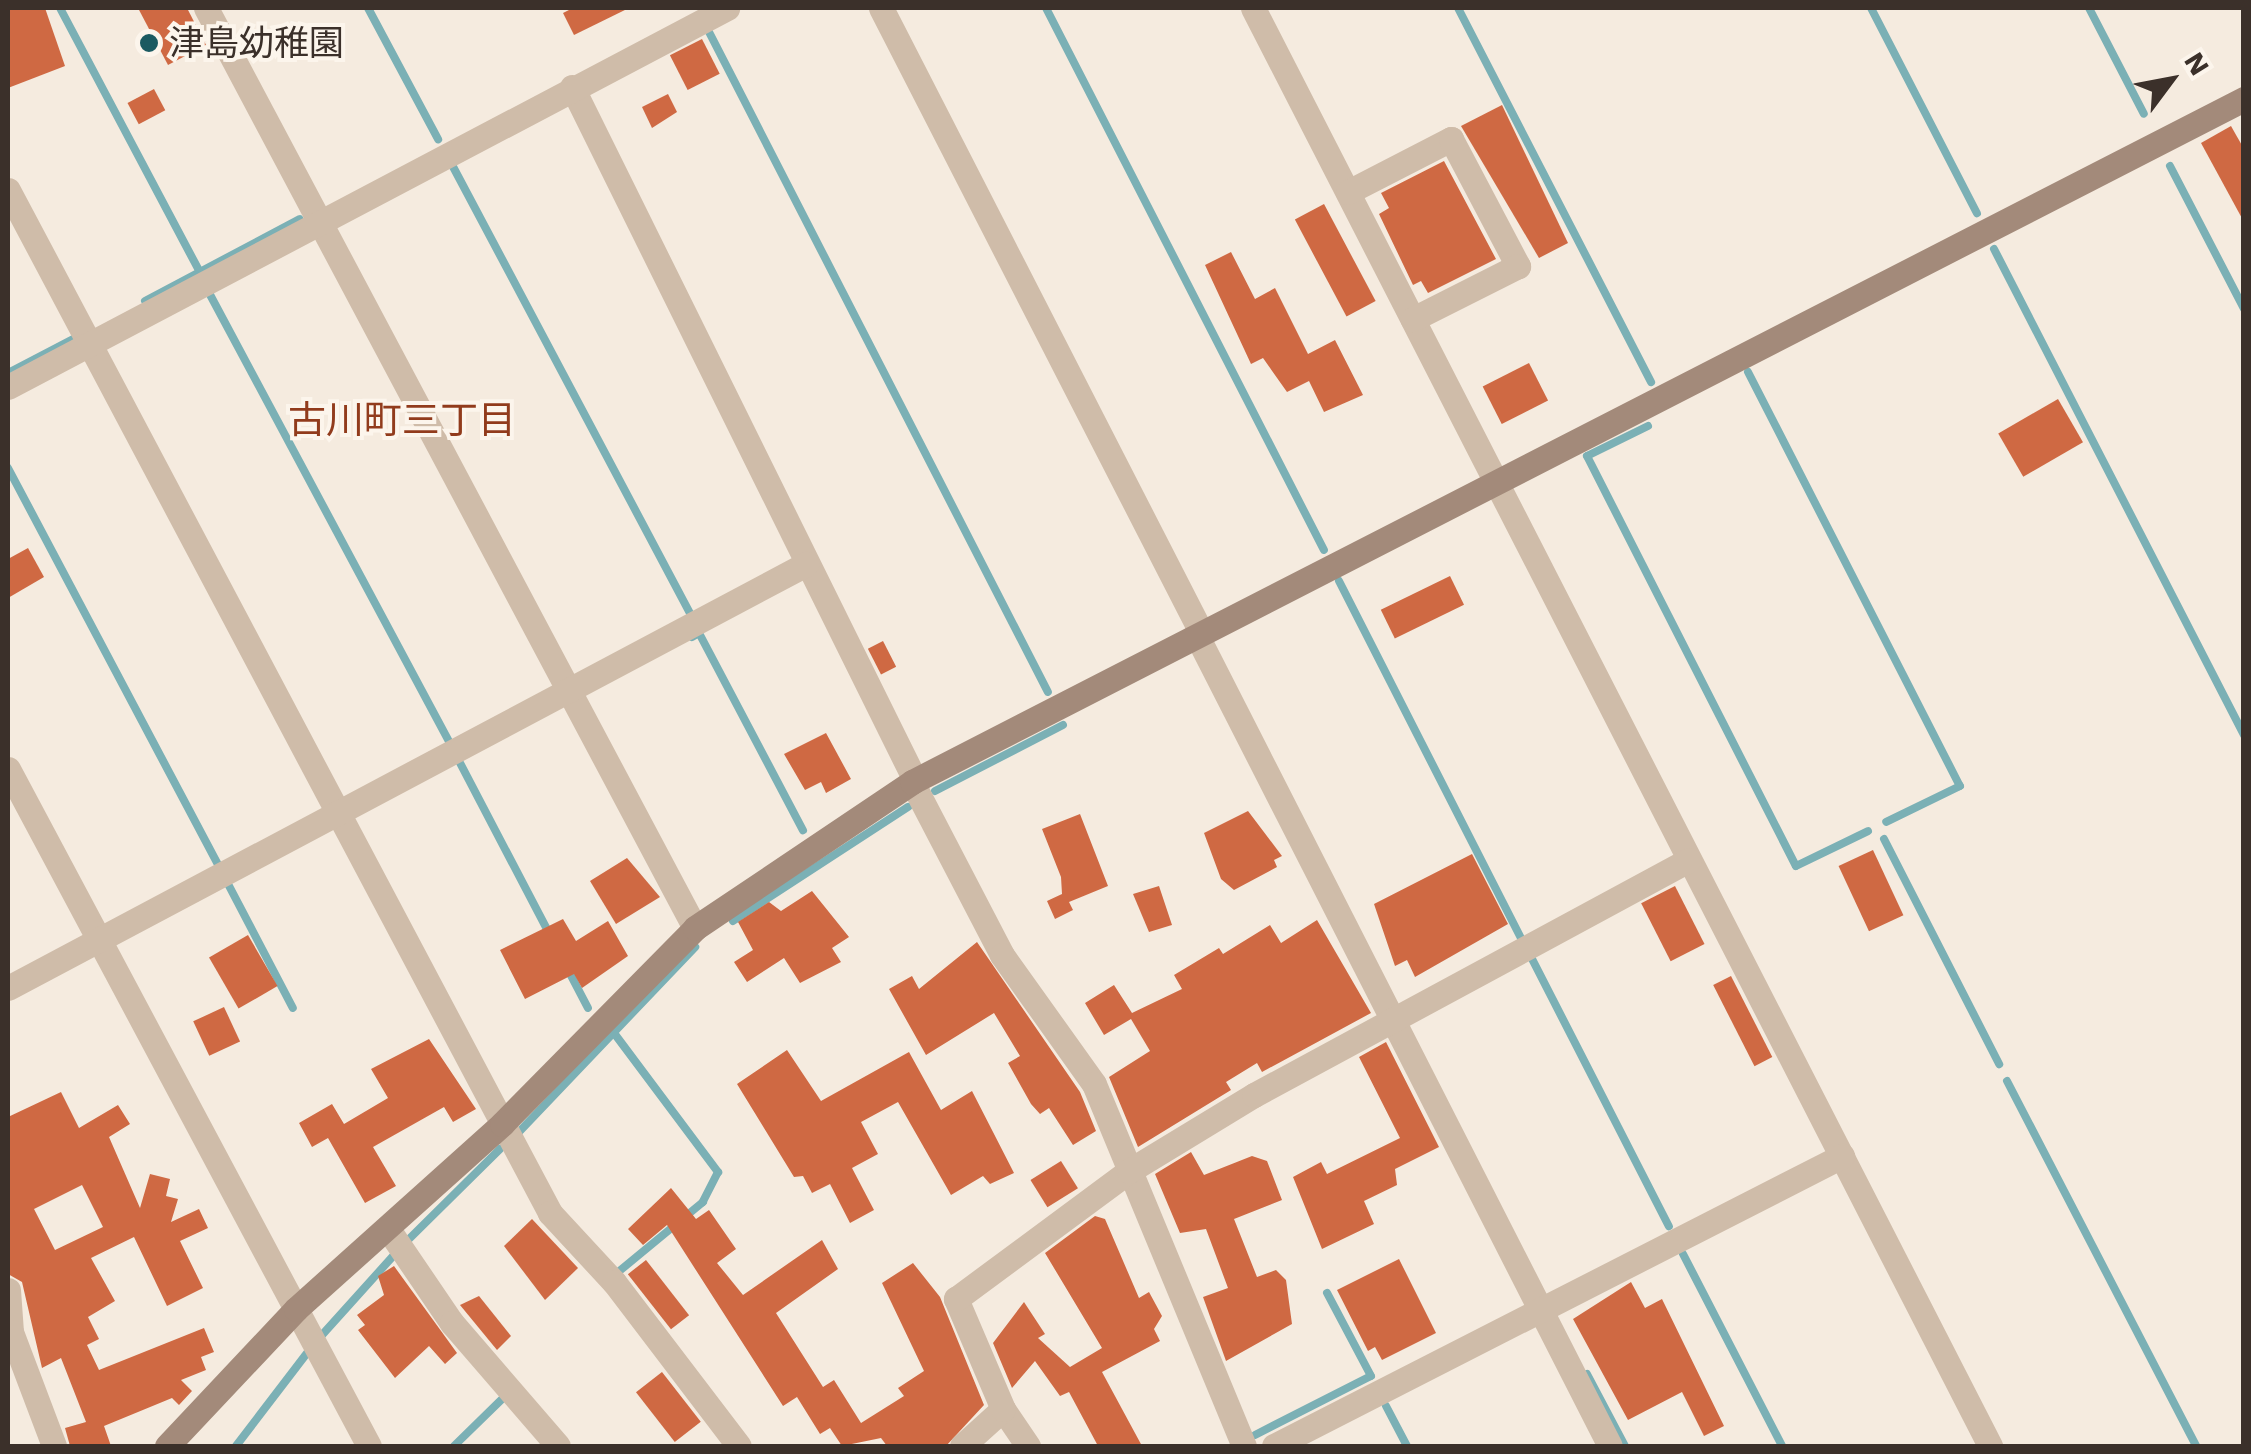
<!DOCTYPE html>
<meta charset="utf-8">
<style>
body{margin:0}
#map{position:relative;width:2251px;height:1454px;overflow:hidden;background:#f5ebdf;font-family:"Work Sans","Noto Sans JP",sans-serif}
div>[style]{position:absolute}
.stream>*{height:8px;margin:-4px;padding:0 4px;transform-origin:4px;border-radius:4px;background:#7bb0b5}
.building>*{inset:0;background:#cf6943;transform-origin:0 0}
.street>*{height:25px;margin:-12.5px;padding:0 12.5px;transform-origin:12.5px;border-radius:12.5px;background:#cfbca9}
.secondary>*{height:25px;margin:-12.5px;padding:0 12.5px;transform-origin:12.5px;border-radius:12.5px;background:#a38a7a}
.dots>*{width:28px;height:28px;translate:-50% -50%;box-sizing:border-box;border:5px solid #fcf5ec;border-radius:50%}
span{translate:-50% -50%;white-space:nowrap;text-align:center;line-height:1.15;-webkit-text-stroke:8px #fcf5ec;paint-order:stroke}
.poi-label{font-size:35px;color:#3b302a}
.left{translate:0 -50%;text-align:left}
.neighbourhood-label{font-size:38px;color:#913b1c}
.frame{position:absolute;inset:0;border:10px solid #3b302a;pointer-events:none}
.north{position:absolute;left:2121px;top:30px;width:100px;height:100px;-webkit-text-stroke:8px #fcf5ec;paint-order:stroke;rotate:58deg;font-size:28px;font-weight:700;line-height:40px;text-align:center;color:#3b302a}
.north::after{content:'';display:block;margin:auto;width:35px;height:45px;background:#3b302a;clip-path:polygon(50% 0,100% 100%,50% 72%,0 100%)}
</style>
<div id="map">
<div class="stream">
<div style="left:60px;top:8px;width:299px;rotate:62.1deg"></div>
<div style="left:368px;top:8px;width:149px;rotate:61.9deg"></div>
<div style="left:1046px;top:8px;width:609px;rotate:62.85deg"></div>
<div style="left:1458px;top:8px;width:421px;rotate:62.7deg"></div>
<div style="left:1871px;top:8px;width:231px;rotate:62.7deg"></div>
<div style="left:2089px;top:8px;width:119px;rotate:62.6deg"></div>
<div style="left:708px;top:30px;width:744px;rotate:62.82deg"></div>
<div style="left:450px;top:161px;width:514px;rotate:62.04deg"></div>
<div style="left:2170px;top:166px;width:161px;rotate:62.6deg"></div>
<div style="left:1994px;top:249px;width:547px;rotate:62.78deg"></div>
<div style="left:207px;top:289px;width:519px;rotate:61.86deg"></div>
<div style="left:145px;top:301px;width:175px;rotate:-27.9deg"></div>
<div style="left:1748px;top:372px;width:465px;rotate:62.9deg"></div>
<div style="left:1960px;top:786px;width:82px;rotate:154.1deg"></div>
<div style="left:8px;top:373px;width:73px;rotate:-27.6deg"></div>
<div style="left:1648px;top:426px;width:68px;rotate:153.8deg"></div>
<div style="left:1587px;top:456px;width:460px;rotate:63deg"></div>
<div style="left:1796px;top:866px;width:80px;rotate:-25.9deg"></div>
<div style="left:8px;top:468px;width:450px;rotate:62.1deg"></div>
<div style="left:1339px;top:581px;width:401px;rotate:63deg"></div>
<div style="left:692px;top:637px;width:8px;rotate:-30deg"></div>
<div style="left:699px;top:633px;width:223px;rotate:62.2deg"></div>
<div style="left:459px;top:761px;width:194px;rotate:62.4deg"></div>
<div style="left:935px;top:791px;width:144px;rotate:-27.3deg"></div>
<div style="left:1884px;top:839px;width:253px;rotate:62.9deg"></div>
<div style="left:227px;top:882px;width:142px;rotate:62.4deg"></div>
<div style="left:733px;top:921px;width:209px;rotate:-33.1deg"></div>
<div style="left:1529px;top:953px;width:307px;rotate:62.9deg"></div>
<div style="left:567px;top:968px;width:45px;rotate:62.3deg"></div>
<div style="left:614px;top:1033px;width:174px;rotate:53.2deg"></div>
<div style="left:718px;top:1172px;width:34px;rotate:117deg"></div>
<div style="left:703px;top:1202px;width:110px;rotate:140.5deg"></div>
<div style="left:2007px;top:1081px;width:411px;rotate:62.6deg"></div>
<div style="left:518px;top:1133px;width:257px;rotate:-46.4deg"></div>
<div style="left:407px;top:1241px;width:131px;rotate:-44.7deg"></div>
<div style="left:1683px;top:1254px;width:216px;rotate:62.7deg"></div>
<div style="left:322px;top:1335px;width:109px;rotate:-48deg"></div>
<div style="left:1587px;top:1374px;width:81px;rotate:62.2deg"></div>
<div style="left:1386px;top:1406px;width:45px;rotate:62.3deg"></div>
<div style="left:1255px;top:1435px;width:130px;rotate:-27deg"></div>
<div style="left:1371px;top:1376px;width:94px;rotate:-117.9deg"></div>
<div style="left:236px;top:1446px;width:117px;rotate:-52.6deg"></div>
<div style="left:454px;top:1446px;width:70px;rotate:-44.4deg"></div>
</div>
<div class="building">
<div style="clip-path:polygon(8px 8px,45px 8px,65px 66px,8px 88px)"></div>
<div style="clip-path:polygon(138px 8px,187px 8px,206px 45px,168px 65px)"></div>
<div style="clip-path:polygon(573px 8px,629px 8px,574px 35px,563px 13px)"></div>
<div style="left:702px;top:39px;width:39px;height:36px;rotate:63deg"></div>
<div style="left:154px;top:89px;width:24px;height:30px;rotate:62deg"></div>
<div style="clip-path:polygon(668px 94px,677px 112px,652px 128px,642px 107px)"></div>
<div style="clip-path:polygon(1502px 105px,1568px 243px,1539px 258px,1461px 126px)"></div>
<div style="clip-path:polygon(2231px 126px,2244px 149px,2244px 222px,2201px 143px)"></div>
<div style="clip-path:polygon(1444px 161px,1496px 259px,1428px 293px,1421px 281px,1413px 285px,1379px 214px,1389px 208px,1381px 193px)"></div>
<div style="left:1324px;top:204px;width:110px;height:33px;rotate:62deg"></div>
<div style="clip-path:polygon(1231px 252px,1255px 299px,1275px 288px,1308px 354px,1335px 340px,1363px 395px,1324px 412px,1309px 381px,1287px 392px,1263px 358px,1251px 364px,1205px 265px)"></div>
<div style="left:1529px;top:363px;width:42px;height:52px;rotate:63deg"></div>
<div style="left:2058px;top:399px;width:50px;height:69px;rotate:60deg"></div>
<div style="clip-path:polygon(28px 548px,44px 577px,8px 598px,8px 559px)"></div>
<div style="left:1450px;top:576px;width:32px;height:77px;rotate:64deg"></div>
<div style="left:883px;top:641px;width:29px;height:17px;rotate:63deg"></div>
<div style="clip-path:polygon(826px 733px,851px 779px,826px 793px,821px 782px,805px 790px,784px 754px)"></div>
<div style="clip-path:polygon(1248px 811px,1282px 856px,1274px 860px,1277px 867px,1234px 890px,1221px 879px,1204px 833px)"></div>
<div style="clip-path:polygon(1080px 814px,1108px 886px,1069px 902px,1073px 910px,1055px 919px,1047px 901px,1062px 894px,1061px 877px,1042px 829px)"></div>
<div style="left:1873px;top:850px;width:72px;height:38px;rotate:65deg"></div>
<div style="clip-path:polygon(1472px 854px,1508px 924px,1415px 977px,1407px 960px,1395px 966px,1374px 904px)"></div>
<div style="clip-path:polygon(627px 858px,660px 897px,616px 924px,590px 881px)"></div>
<div style="clip-path:polygon(1159px 886px,1172px 925px,1149px 932px,1133px 894px)"></div>
<div style="left:1675px;top:886px;width:65px;height:38px;rotate:63deg"></div>
<div style="clip-path:polygon(812px 891px,849px 937px,832px 948px,841px 962px,800px 983px,784px 958px,747px 982px,734px 962px,753px 950px,738px 922px,769px 902px,781px 911px)"></div>
<div style="clip-path:polygon(563px 919px,576px 941px,608px 921px,628px 956px,582px 988px,574px 974px,525px 999px,500px 950px)"></div>
<div style="clip-path:polygon(1317px 920px,1371px 1013px,1262px 1072px,1257px 1063px,1226px 1082px,1231px 1090px,1138px 1147px,1109px 1077px,1150px 1051px,1131px 1019px,1104px 1035px,1085px 1003px,1114px 985px,1132px 1013px,1182px 989px,1174px 975px,1219px 948px,1223px 954px,1270px 925px,1281px 943px)"></div>
<div style="left:248px;top:935px;width:59px;height:45px;rotate:60deg"></div>
<div style="clip-path:polygon(977px 942px,1080px 1092px,1096px 1131px,1073px 1145px,1049px 1108px,1040px 1114px,1031px 1104px,1008px 1063px,1020px 1056px,994px 1013px,926px 1055px,889px 989px,912px 976px,919px 989px)"></div>
<div style="left:1731px;top:976px;width:91px;height:20px;rotate:63deg"></div>
<div style="left:224px;top:1007px;width:38px;height:34px;rotate:65deg"></div>
<div style="clip-path:polygon(429px 1039px,476px 1109px,453px 1122px,444px 1107px,373px 1147px,396px 1186px,365px 1203px,328px 1138px,312px 1147px,299px 1123px,332px 1104px,344px 1124px,388px 1098px,371px 1069px)"></div>
<div style="clip-path:polygon(1386px 1042px,1439px 1147px,1395px 1169px,1397px 1185px,1364px 1201px,1374px 1224px,1322px 1249px,1293px 1177px,1321px 1162px,1327px 1174px,1400px 1138px,1359px 1057px)"></div>
<div style="clip-path:polygon(787px 1050px,821px 1101px,909px 1052px,941px 1110px,972px 1091px,1014px 1173px,990px 1184px,983px 1176px,951px 1195px,898px 1102px,861px 1122px,878px 1154px,852px 1168px,874px 1210px,850px 1223px,830px 1184px,812px 1193px,803px 1176px,794px 1177px,737px 1084px)"></div>
<div style="clip-path:polygon(evenodd,61px 1092px,79px 1128px,118px 1105px,130px 1124px,109px 1137px,140px 1208px,150px 1174px,170px 1179px,166px 1196px,178px 1199px,171px 1222px,199px 1209px,208px 1228px,180px 1241px,203px 1288px,167px 1306px,134px 1237px,91px 1258px,115px 1301px,88px 1317px,99px 1339px,87px 1345px,99px 1370px,204px 1328px,214px 1352px,201px 1357px,206px 1370px,181px 1380px,192px 1391px,179px 1405px,172px 1398px,104px 1426px,111px 1446px,70px 1446px,65px 1428px,86px 1422px,61px 1358px,42px 1368px,22px 1282px,8px 1274px,8px 1117px,61px 1092px,82px 1185px,103px 1227px,55px 1250px,34px 1209px,82px 1185px)"></div>
<div style="clip-path:polygon(1191px 1152px,1204px 1175px,1252px 1156px,1267px 1161px,1282px 1200px,1234px 1219px,1257px 1277px,1276px 1270px,1286px 1280px,1292px 1324px,1226px 1361px,1203px 1297px,1228px 1288px,1206px 1229px,1180px 1233px,1155px 1174px)"></div>
<div style="left:1061px;top:1161px;width:32px;height:36px;rotate:58deg"></div>
<div style="clip-path:polygon(671px 1188px,696px 1219px,709px 1210px,736px 1249px,717px 1263px,743px 1295px,822px 1240px,838px 1269px,776px 1313px,823px 1387px,834px 1380px,861px 1423px,904px 1396px,898px 1388px,924px 1371px,882px 1283px,913px 1263px,940px 1297px,984px 1405px,946px 1446px,887px 1446px,881px 1438px,842px 1446px,830px 1428px,820px 1434px,797px 1397px,783px 1406px,667px 1225px,643px 1245px,628px 1229px)"></div>
<div style="clip-path:polygon(1095px 1216px,1105px 1219px,1139px 1298px,1149px 1292px,1162px 1316px,1154px 1329px,1160px 1341px,1102px 1372px,1142px 1446px,1098px 1446px,1069px 1392px,1060px 1396px,1035px 1361px,1012px 1388px,993px 1343px,1024px 1302px,1045px 1334px,1038px 1338px,1070px 1367px,1102px 1348px,1045px 1253px)"></div>
<div style="clip-path:polygon(532px 1219px,578px 1268px,545px 1300px,504px 1246px)"></div>
<div style="clip-path:polygon(1399px 1259px,1436px 1333px,1382px 1360px,1375px 1347px,1368px 1351px,1337px 1290px)"></div>
<div style="left:646px;top:1260px;width:70px;height:23px;rotate:52deg"></div>
<div style="clip-path:polygon(394px 1266px,457px 1353px,445px 1364px,429px 1346px,395px 1378px,358px 1330px,365px 1325px,357px 1315px,384px 1295px,378px 1276px)"></div>
<div style="clip-path:polygon(1631px 1282px,1645px 1308px,1662px 1299px,1724px 1426px,1704px 1436px,1682px 1392px,1628px 1420px,1573px 1319px)"></div>
<div style="clip-path:polygon(479px 1296px,511px 1336px,497px 1350px,460px 1305px)"></div>
<div style="left:662px;top:1372px;width:63px;height:33px;rotate:52deg"></div>
</div>
<div class="street">
<div style="left:206px;top:8px;width:1042px;rotate:62.01deg"></div>
<div style="left:881px;top:8px;width:701px;rotate:62.85deg"></div>
<div style="left:1253px;top:8px;width:1616px;rotate:62.86deg"></div>
<div style="left:572px;top:87px;width:773px;rotate:63.67deg"></div>
<div style="left:8px;top:190px;width:1158px;rotate:62.08deg"></div>
<div style="left:550px;top:1213px;width:94px;rotate:47.2deg"></div>
<div style="left:614px;top:1282px;width:206px;rotate:52.7deg"></div>
<div style="left:1348px;top:192px;width:116px;rotate:-27.2deg"></div>
<div style="left:1451px;top:139px;width:144px;rotate:62.2deg"></div>
<div style="left:1518px;top:266px;width:118px;rotate:153.2deg"></div>
<div style="left:8px;top:387px;width:813px;rotate:-27.79deg"></div>
<div style="left:1196px;top:634px;width:911px;rotate:62.99deg"></div>
<div style="left:8px;top:769px;width:767px;rotate:61.93deg"></div>
<div style="left:912px;top:782px;width:195px;rotate:62.5deg"></div>
<div style="left:1002px;top:955px;width:158px;rotate:54.5deg"></div>
<div style="left:1094px;top:1084px;width:392px;rotate:67.5deg"></div>
<div style="left:8px;top:988px;width:904px;rotate:-27.98deg"></div>
<div style="left:388px;top:1229px;width:114px;rotate:55.8deg"></div>
<div style="left:452px;top:1323px;width:162px;rotate:49.2deg"></div>
<div style="left:8px;top:1290px;width:42px;rotate:85.9deg"></div>
<div style="left:11px;top:1332px;width:122px;rotate:69.3deg"></div>
<div style="left:1003px;top:1409px;width:45px;rotate:56deg"></div>
<div style="left:962px;top:1446px;width:55px;rotate:-42.1deg"></div>
<div style="left:1003px;top:1409px;width:120px;rotate:-113.1deg"></div>
<div style="left:956px;top:1299px;width:215px;rotate:-36.5deg"></div>
<div style="left:1129px;top:1171px;width:146px;rotate:-31.3deg"></div>
<div style="left:1254px;top:1095px;width:494px;rotate:-28.4deg"></div>
<div style="left:1274px;top:1446px;width:638px;rotate:-27.05deg"></div>
</div>
<div class="secondary">
<div style="left:167px;top:1446px;width:188px;rotate:-46.7deg"></div>
<div style="left:296px;top:1309px;width:277px;rotate:-41.9deg"></div>
<div style="left:502px;top:1124px;width:275px;rotate:-45.4deg"></div>
<div style="left:695px;top:928px;width:262px;rotate:-33.9deg"></div>
<div style="left:912px;top:782px;width:1497px;rotate:-27.15deg"></div>
</div>
<div class="dots">
<div style="left:149px;top:43px;background:#1b5a61"></div>
</div>
<div class="poi-label">
<span class="left" style="left:169px;top:43px">津島幼稚園</span>
</div>
<div class="neighbourhood-label">
<span style="left:402px;top:421px">古川町三丁目</span>
</div>
<div class="frame"></div>
<div class="north">N</div>
</div>
